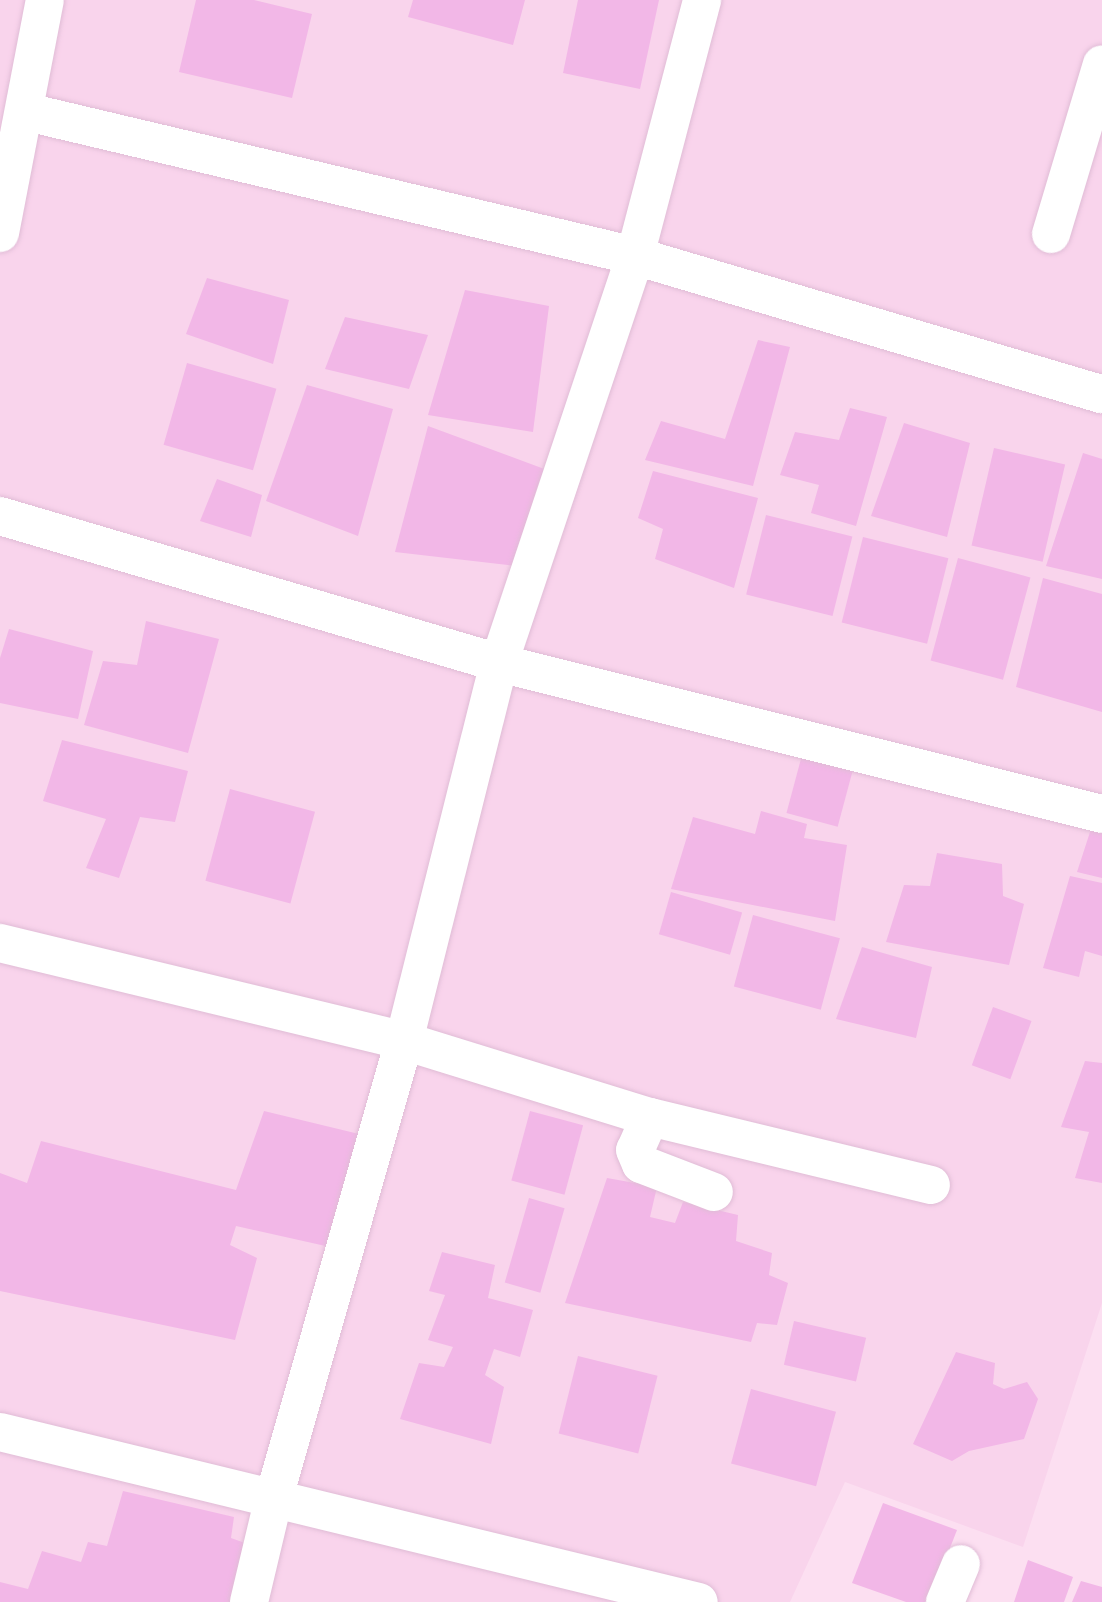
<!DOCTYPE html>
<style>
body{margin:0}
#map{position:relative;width:1102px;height:1602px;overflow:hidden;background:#fcdff1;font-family:"DM Sans",sans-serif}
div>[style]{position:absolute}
.residential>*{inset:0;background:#f9d4ec}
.building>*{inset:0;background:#f2b7e7;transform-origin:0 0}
.roads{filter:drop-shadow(0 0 2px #e0bcd6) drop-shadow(0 0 2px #e0bcd6)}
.minor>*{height:38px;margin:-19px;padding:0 19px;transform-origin:19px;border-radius:19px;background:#fff}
span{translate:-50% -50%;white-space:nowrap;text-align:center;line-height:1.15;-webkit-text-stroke:6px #ffe6f5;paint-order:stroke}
</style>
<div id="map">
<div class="residential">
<div style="clip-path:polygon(0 0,1102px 0,1102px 1303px,1023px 1547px,845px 1482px,790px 1602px,0 1602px)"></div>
</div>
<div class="building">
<div style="clip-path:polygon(196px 0,254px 0,312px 14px,292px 98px,179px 72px)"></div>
<div style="clip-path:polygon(413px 0,525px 0,513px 45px,408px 17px)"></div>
<div style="clip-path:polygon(578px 0,659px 0,640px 89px,563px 73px)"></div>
<div style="clip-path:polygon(207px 278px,289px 300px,273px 364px,186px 334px)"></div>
<div style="clip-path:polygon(465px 290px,549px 306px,533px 432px,428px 415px)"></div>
<div style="clip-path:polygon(345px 317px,428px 335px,409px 389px,325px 369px)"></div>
<div style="clip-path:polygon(758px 340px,790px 347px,753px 486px,645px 460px,661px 421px,725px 439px)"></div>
<div style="left:187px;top:363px;width:93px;height:85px;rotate:16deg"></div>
<div style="clip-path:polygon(307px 385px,393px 409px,358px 536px,266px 501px)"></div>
<div style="clip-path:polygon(850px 408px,887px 417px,856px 526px,811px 513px,819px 485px,780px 475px,795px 432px,839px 440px)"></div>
<div style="clip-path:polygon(904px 423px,970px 443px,947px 537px,871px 516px)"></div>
<div style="clip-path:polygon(428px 426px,547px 470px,517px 566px,395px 552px)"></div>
<div style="left:994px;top:448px;width:73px;height:100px;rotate:13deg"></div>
<div style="clip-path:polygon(1083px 453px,1102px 459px,1102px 579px,1046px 566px)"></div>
<div style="clip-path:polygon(653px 471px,758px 498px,734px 588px,655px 559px,663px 529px,638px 518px)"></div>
<div style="clip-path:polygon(217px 479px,262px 495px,251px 537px,200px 521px)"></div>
<div style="left:766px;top:515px;width:89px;height:82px;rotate:14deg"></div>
<div style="left:863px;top:537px;width:88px;height:88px;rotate:14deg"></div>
<div style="left:958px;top:558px;width:75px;height:106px;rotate:15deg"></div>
<div style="clip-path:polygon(1043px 578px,1102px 594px,1102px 712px,1016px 687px)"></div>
<div style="clip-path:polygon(146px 621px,219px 639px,188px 753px,84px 725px,103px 661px,137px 665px)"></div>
<div style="clip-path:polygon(9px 629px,93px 651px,78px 719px,0 703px,0 658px)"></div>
<div style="clip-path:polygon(62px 740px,188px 771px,175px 822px,140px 817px,119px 878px,86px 868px,106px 819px,43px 801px)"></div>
<div style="left:802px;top:755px;width:53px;height:60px;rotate:15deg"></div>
<div style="left:230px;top:789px;width:88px;height:95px;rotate:15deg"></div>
<div style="clip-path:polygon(761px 811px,807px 824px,804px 838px,847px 845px,835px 921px,671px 889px,693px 817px,755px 834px)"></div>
<div style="clip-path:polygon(1091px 829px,1102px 832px,1102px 878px,1077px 872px)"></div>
<div style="clip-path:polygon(937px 853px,1002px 864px,1003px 896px,1024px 904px,1009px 965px,886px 942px,904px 885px,930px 886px)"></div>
<div style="clip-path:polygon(1070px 876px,1102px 883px,1102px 956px,1085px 951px,1079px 977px,1043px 968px)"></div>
<div style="left:671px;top:892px;width:74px;height:44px;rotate:16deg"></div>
<div style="left:753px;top:915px;width:90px;height:74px;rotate:15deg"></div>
<div style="clip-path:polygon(862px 947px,932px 967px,916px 1038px,836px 1019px)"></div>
<div style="left:993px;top:1007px;width:41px;height:62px;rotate:20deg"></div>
<div style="clip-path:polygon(1085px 1061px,1102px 1063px,1102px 1183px,1075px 1178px,1089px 1132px,1061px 1127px)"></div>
<div style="clip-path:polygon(264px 1111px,359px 1134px,330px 1247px,236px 1226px,230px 1245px,257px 1258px,235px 1340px,0 1291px,0 1173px,27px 1183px,41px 1141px,236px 1190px)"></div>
<div style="left:530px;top:1111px;width:55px;height:72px;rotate:15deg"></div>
<div style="clip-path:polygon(607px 1178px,657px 1187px,650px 1217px,675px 1223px,683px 1202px,738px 1215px,736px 1241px,772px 1253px,769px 1275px,788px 1283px,777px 1325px,757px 1323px,751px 1342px,565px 1303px)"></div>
<div style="left:529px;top:1198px;width:37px;height:88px;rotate:16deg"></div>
<div style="clip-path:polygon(442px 1252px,495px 1265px,488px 1298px,533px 1310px,520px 1357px,494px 1349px,485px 1375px,504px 1387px,491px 1444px,400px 1419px,419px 1363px,444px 1367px,453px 1347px,428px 1340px,445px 1295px,429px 1291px)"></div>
<div style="left:794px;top:1321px;width:74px;height:45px;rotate:13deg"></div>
<div style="clip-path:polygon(956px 1352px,995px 1363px,993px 1384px,1004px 1389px,1027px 1382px,1038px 1399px,1024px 1439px,969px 1451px,952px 1461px,913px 1444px)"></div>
<div style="left:578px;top:1356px;width:82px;height:80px;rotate:14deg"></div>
<div style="left:751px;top:1389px;width:88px;height:77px;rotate:15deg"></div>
<div style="clip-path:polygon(123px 1491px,234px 1517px,231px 1538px,256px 1547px,243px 1602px,0 1602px,0 1582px,28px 1589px,42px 1551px,81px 1562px,88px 1542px,107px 1546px)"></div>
<div style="clip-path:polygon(883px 1503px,957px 1530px,929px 1602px,906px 1602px,852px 1583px)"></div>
<div style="clip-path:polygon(1028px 1560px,1073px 1577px,1064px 1602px,1014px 1602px)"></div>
<div style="clip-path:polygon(1081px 1581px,1102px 1587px,1102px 1602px,1072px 1602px)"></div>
</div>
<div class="roads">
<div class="minor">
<div style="left:27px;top:112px;width:625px;rotate:13.32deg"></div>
<div style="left:635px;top:256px;width:487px;rotate:16.5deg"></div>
<div style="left:0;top:233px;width:237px;rotate:-79.1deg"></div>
<div style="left:1051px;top:234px;width:177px;rotate:-73.3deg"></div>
<div style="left:0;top:516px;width:520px;rotate:16.41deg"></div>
<div style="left:499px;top:663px;width:622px;rotate:14.06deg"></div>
<div style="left:0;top:943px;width:416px;rotate:13.6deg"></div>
<div style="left:404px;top:1041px;width:257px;rotate:17.2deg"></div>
<div style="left:650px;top:1117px;width:289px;rotate:13.6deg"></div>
<div style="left:650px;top:1117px;width:36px;rotate:114deg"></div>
<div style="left:635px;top:1150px;width:15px;rotate:67deg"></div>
<div style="left:641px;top:1164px;width:78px;rotate:21deg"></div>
<div style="left:0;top:1432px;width:719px;rotate:13.67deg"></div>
<div style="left:249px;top:1602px;width:104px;rotate:-76.6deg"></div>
<div style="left:273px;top:1501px;width:478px;rotate:-74.1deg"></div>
<div style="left:404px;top:1041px;width:390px;rotate:-75.9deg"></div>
<div style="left:499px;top:663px;width:429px;rotate:-71.5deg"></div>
<div style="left:635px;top:256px;width:265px;rotate:-75.3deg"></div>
<div style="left:945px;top:1602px;width:41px;rotate:-67.2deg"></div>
</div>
</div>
</div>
